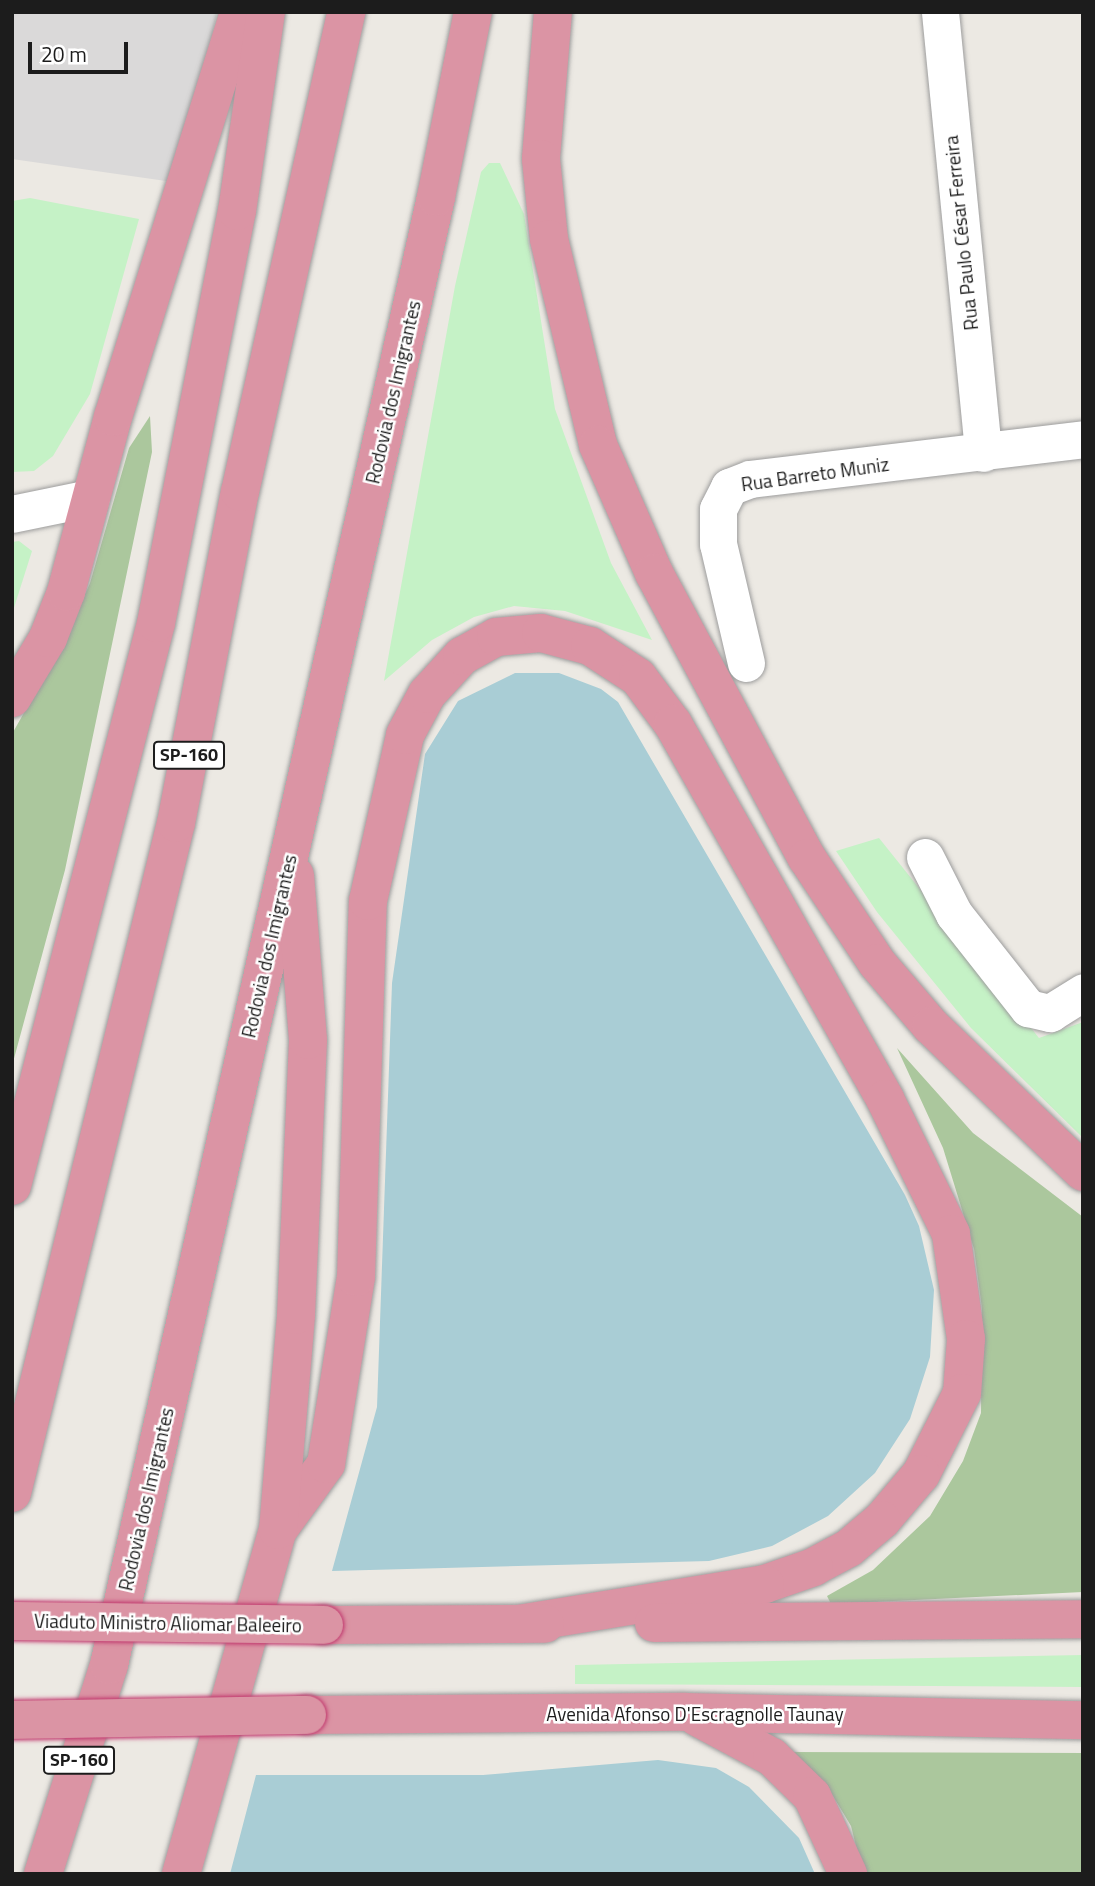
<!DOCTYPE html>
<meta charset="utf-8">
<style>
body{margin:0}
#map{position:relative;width:1095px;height:1886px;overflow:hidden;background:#ece9e3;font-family:"Titillium Web",sans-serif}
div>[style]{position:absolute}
.residential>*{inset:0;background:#dad9d9}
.forest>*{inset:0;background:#abc79d}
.park>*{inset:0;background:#c5f2c6}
.water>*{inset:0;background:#a9cdd5}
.roads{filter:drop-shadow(0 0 2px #9d9d9d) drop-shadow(0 0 2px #9d9d9d)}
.street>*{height:37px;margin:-18.5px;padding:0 18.5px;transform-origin:18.5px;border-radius:18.5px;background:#fff}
.highway>*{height:38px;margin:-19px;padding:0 19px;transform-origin:19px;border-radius:19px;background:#db94a4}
.bridges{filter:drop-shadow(0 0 2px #c1396e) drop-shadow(0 0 2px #c1396e)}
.highway-bridge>*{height:38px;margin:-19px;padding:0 19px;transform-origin:19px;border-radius:19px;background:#db94a4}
span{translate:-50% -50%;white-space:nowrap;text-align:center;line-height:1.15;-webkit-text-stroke:5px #fff;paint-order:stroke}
.shield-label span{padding:2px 5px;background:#fff;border:2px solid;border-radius:5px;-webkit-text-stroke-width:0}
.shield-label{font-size:18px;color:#1c1c1c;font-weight:700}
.street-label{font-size:19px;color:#1c1c1c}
.frame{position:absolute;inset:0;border:14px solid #1c1c1c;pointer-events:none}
.scale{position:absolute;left:28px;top:42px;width:100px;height:32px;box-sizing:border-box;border:4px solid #1c1c1c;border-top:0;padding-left:9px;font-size:21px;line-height:24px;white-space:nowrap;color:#1c1c1c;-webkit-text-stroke:5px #fff;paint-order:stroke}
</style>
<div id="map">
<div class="residential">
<div style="clip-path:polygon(12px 12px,217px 12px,180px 183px,12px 159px)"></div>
</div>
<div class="forest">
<div style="clip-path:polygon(150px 416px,152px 452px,65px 870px,12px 1066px,12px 734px,64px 642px,90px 583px,129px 448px)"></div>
<div style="clip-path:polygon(897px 1048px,973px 1133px,1083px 1217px,1083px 1592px,831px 1604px,827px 1596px,873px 1570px,930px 1516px,963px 1461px,981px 1413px,982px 1309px,974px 1249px,943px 1148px)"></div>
<div style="clip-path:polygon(788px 1752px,1083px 1753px,1083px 1874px,863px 1874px,851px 1826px,830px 1791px)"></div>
</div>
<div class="park">
<div style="clip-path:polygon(489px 163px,500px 163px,524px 214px,555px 409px,611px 563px,652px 640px,565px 611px,514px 606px,474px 617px,432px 640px,384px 681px,455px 286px,481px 172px)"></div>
<div style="clip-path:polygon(30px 198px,139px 219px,90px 394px,53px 456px,34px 471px,12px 472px,12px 201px)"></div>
<div style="clip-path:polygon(19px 541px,32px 551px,12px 614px,12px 542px)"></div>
<div style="clip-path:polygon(879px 838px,1039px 1038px,1083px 1022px,1083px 1138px,971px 1028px,877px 912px,836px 851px)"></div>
<div style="clip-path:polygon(1083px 1655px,1083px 1687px,575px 1684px,575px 1665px)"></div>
</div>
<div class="water">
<div style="clip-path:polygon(515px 673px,559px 673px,601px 689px,618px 702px,905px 1195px,919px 1226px,934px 1290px,930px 1357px,910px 1419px,875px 1473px,828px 1516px,772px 1546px,709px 1561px,332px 1571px,377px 1407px,392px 983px,425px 754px,458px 701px)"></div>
<div style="clip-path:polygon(658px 1760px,716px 1768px,749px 1787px,799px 1838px,815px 1874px,230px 1874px,256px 1775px,483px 1775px)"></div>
</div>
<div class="roads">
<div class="street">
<div style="left:940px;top:12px;width:443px;rotate:84.4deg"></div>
<div style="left:12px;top:514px;width:80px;rotate:-11.6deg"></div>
<div style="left:746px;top:663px;width:122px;rotate:-103.2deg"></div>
<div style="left:718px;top:544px;width:35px;rotate:-90deg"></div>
<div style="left:718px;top:509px;width:25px;rotate:-63deg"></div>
<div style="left:729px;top:487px;width:22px;rotate:-21deg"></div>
<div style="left:750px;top:479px;width:335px;rotate:-6.8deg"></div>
<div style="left:925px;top:857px;width:64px;rotate:63deg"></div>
<div style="left:954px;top:914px;width:120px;rotate:51.8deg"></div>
<div style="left:1028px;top:1008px;width:23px;rotate:13deg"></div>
<div style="left:1050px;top:1013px;width:39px;rotate:-32deg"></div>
</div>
<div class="highway">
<div style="left:553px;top:12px;width:147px;rotate:94.7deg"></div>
<div style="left:541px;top:159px;width:80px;rotate:84.3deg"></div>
<div style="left:549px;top:239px;width:212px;rotate:76.6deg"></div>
<div style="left:598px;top:445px;width:140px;rotate:66.4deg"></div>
<div style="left:654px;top:573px;width:323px;rotate:61.8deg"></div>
<div style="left:807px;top:858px;width:126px;rotate:56.3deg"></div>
<div style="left:877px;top:963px;width:83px;rotate:49.4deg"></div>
<div style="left:931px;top:1026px;width:211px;rotate:43.8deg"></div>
<div style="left:12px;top:698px;width:70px;rotate:-59deg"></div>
<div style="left:48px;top:638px;width:49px;rotate:-68.6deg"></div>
<div style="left:66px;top:592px;width:181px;rotate:-75deg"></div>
<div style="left:113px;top:417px;width:424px;rotate:-72.7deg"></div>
<div style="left:12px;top:1186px;width:581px;rotate:-75.65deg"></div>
<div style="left:156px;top:623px;width:420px;rotate:-78.9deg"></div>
<div style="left:237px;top:211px;width:201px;rotate:-81.7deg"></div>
<div style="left:12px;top:1493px;width:690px;rotate:-76.25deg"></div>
<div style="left:176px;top:823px;width:337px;rotate:-79.1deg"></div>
<div style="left:240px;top:492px;width:492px;rotate:-77.5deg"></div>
<div style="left:278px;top:1530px;width:82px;rotate:-54deg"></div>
<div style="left:326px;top:1464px;width:189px;rotate:-80.9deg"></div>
<div style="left:356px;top:1277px;width:376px;rotate:-88.2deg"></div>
<div style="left:368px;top:901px;width:170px;rotate:-77.4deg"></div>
<div style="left:405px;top:735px;width:47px;rotate:-61.8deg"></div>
<div style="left:427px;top:694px;width:52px;rotate:-47.4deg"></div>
<div style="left:462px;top:656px;width:39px;rotate:-29deg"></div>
<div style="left:496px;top:637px;width:45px;rotate:-5.1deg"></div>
<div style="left:541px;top:633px;width:51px;rotate:14.9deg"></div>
<div style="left:590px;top:646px;width:57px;rotate:32.9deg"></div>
<div style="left:638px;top:677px;width:59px;rotate:53.3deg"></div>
<div style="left:673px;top:724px;width:431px;rotate:60.5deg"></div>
<div style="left:885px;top:1099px;width:150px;rotate:63.9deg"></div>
<div style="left:951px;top:1234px;width:106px;rotate:81.9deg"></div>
<div style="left:966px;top:1339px;width:54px;rotate:94.2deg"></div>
<div style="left:962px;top:1393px;width:91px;rotate:116.8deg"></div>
<div style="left:921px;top:1474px;width:60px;rotate:130.3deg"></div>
<div style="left:882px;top:1520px;width:43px;rotate:139.7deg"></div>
<div style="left:849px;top:1548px;width:40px;rotate:152deg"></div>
<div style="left:814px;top:1567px;width:52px;rotate:160.9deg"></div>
<div style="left:765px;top:1584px;width:250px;rotate:170.8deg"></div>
<div style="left:654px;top:1623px;width:429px;rotate:-0.5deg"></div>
<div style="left:324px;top:1625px;width:221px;rotate:-0.3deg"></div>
<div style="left:307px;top:1715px;width:378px;rotate:-0.5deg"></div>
<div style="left:685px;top:1712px;width:398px;rotate:1.2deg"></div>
<div style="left:697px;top:1717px;width:85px;rotate:28.1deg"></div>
<div style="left:772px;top:1757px;width:56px;rotate:44.3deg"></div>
<div style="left:812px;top:1796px;width:86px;rotate:65.2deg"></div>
<div style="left:43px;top:1874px;width:219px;rotate:-72.5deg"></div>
<div style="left:109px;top:1665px;width:1504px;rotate:-77.44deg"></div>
<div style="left:436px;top:197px;width:189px;rotate:-78.7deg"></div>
<div style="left:181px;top:1874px;width:357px;rotate:-74.3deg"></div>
<div style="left:278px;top:1530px;width:216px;rotate:-85.2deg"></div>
<div style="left:296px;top:1315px;width:275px;rotate:-87.5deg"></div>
<div style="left:308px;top:1040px;width:165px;rotate:-94.5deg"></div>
</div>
</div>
<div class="bridges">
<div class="highway-bridge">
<div style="left:12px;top:1621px;width:312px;rotate:0.7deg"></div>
<div style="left:12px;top:1720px;width:295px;rotate:-1deg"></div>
</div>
</div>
<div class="shield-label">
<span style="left:189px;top:755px">SP-160</span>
<span style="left:79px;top:1760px">SP-160</span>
</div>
<div class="street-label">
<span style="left:961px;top:233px;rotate:-96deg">Rua Paulo César Ferreira</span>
<span style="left:393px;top:392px;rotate:-77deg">Rodovia dos Imigrantes</span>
<span style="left:815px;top:474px;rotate:-8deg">Rua Barreto Muniz</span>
<span style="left:269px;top:946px;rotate:-77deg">Rodovia dos Imigrantes</span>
<span style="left:146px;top:1499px;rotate:-77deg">Rodovia dos Imigrantes</span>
<span style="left:168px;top:1623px;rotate:1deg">Viaduto Ministro Aliomar Baleeiro</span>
<span style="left:695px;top:1714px">Avenida Afonso D'Escragnolle Taunay</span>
</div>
<div class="frame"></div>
<div class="scale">20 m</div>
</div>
